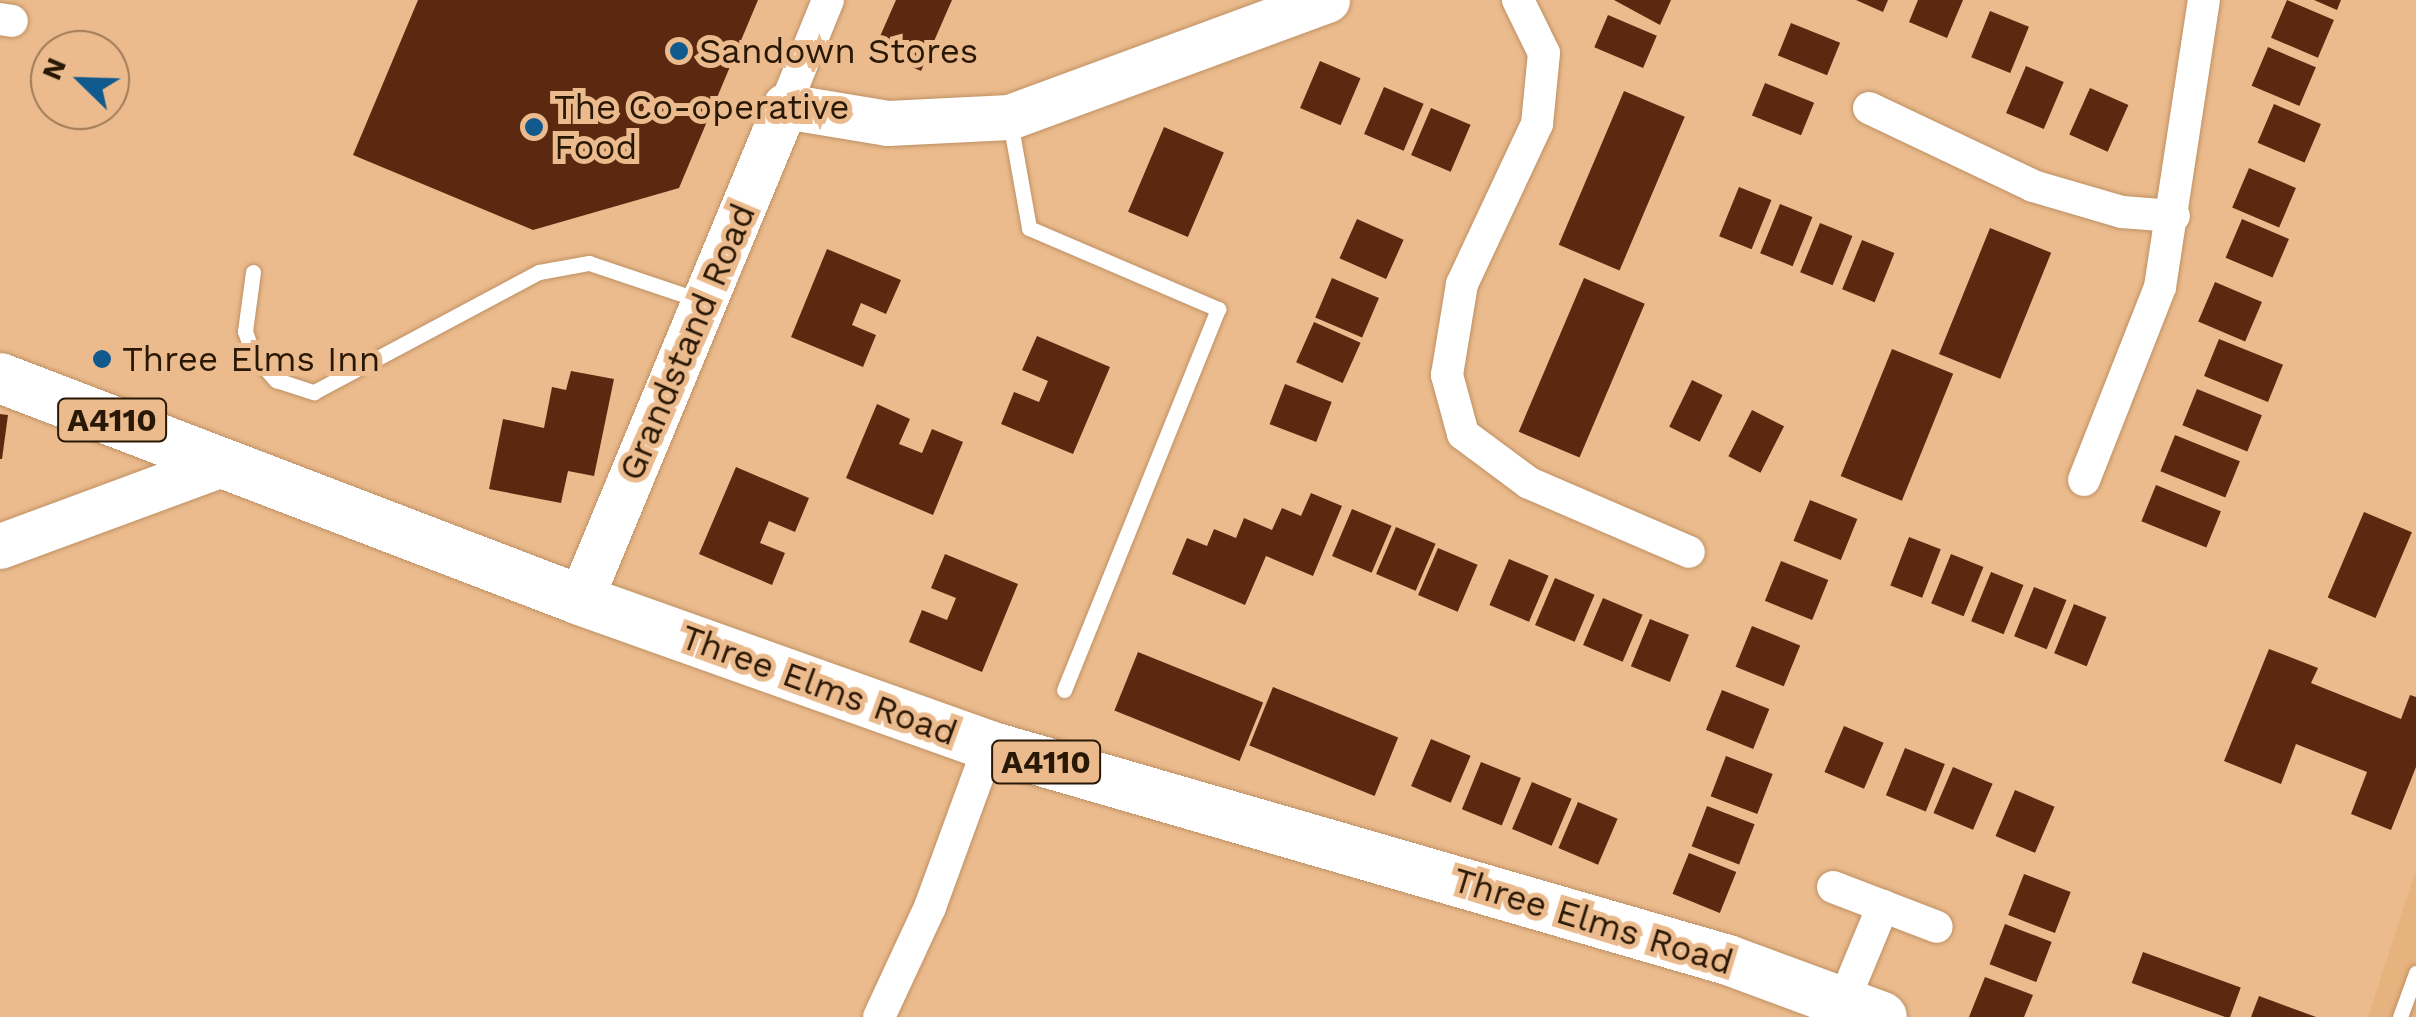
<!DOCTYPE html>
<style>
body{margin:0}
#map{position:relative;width:2416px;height:1017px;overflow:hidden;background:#ebbb8d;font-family:"Work Sans",sans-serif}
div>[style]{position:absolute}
.built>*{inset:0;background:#e6b27e}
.building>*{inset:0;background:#5b290f;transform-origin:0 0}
.roads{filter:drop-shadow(0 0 2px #be9063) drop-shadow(0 0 2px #be9063)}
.lane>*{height:15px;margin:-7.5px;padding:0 7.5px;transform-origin:7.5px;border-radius:7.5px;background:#fff}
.street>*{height:32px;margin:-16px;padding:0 16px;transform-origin:16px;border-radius:16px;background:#fff}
.secondary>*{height:45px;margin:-22.5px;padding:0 22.5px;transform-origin:22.5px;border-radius:22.5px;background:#fff}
.primary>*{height:50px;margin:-25px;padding:0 25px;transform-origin:25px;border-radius:25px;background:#fff}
.dots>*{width:28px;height:28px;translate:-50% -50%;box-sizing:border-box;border:5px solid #ebbb8d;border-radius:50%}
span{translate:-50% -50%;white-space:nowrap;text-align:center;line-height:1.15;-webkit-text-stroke:10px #ebbb8d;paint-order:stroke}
.shield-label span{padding:2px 8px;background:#ebbb8d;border:2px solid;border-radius:8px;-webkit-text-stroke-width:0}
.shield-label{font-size:32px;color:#2a1806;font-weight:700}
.poi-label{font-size:35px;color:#2a1806}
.left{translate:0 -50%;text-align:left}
.street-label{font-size:35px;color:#2a1806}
.north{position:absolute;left:30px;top:30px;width:100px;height:100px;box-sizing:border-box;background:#ebbb8d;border:2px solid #9e7a57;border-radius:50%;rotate:293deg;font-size:28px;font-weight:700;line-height:40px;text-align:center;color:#2a1806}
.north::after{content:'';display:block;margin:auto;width:35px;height:45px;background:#105a8e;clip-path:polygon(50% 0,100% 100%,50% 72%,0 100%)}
</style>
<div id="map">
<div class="built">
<div style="clip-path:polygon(2416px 870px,2416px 1017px,2368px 1017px)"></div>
</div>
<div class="building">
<div style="clip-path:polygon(418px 0,758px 0,679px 188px,533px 230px,353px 155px)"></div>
<div style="clip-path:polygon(896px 0,952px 0,921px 71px,874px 50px)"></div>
<div style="clip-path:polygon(1614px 0,1671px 0,1660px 25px)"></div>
<div style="clip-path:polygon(1856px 0,1888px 0,1883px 12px)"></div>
<div style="clip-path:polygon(1918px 0,1963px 0,1947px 38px,1909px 22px)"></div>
<div style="left:2287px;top:0;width:51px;height:41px;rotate:23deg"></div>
<div style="clip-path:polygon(2314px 0,2341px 0,2337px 10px)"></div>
<div style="left:1990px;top:11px;width:42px;height:50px;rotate:22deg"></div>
<div style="left:1608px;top:15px;width:53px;height:35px;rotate:23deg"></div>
<div style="left:1791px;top:23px;width:53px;height:35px;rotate:22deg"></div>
<div style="left:2268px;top:47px;width:52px;height:42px;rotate:23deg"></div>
<div style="left:1320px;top:61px;width:44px;height:51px;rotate:23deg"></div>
<div style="left:2026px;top:66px;width:41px;height:51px;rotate:23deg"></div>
<div style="left:1765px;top:83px;width:53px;height:35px;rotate:22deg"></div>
<div style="left:1384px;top:87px;width:43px;height:51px;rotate:23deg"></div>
<div style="left:2090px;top:88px;width:42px;height:51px;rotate:24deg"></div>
<div style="left:1624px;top:91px;width:66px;height:167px;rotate:23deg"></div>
<div style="left:2274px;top:104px;width:51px;height:42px;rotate:23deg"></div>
<div style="left:1431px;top:108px;width:43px;height:51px;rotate:23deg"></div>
<div style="left:1164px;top:127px;width:65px;height:92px;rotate:23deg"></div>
<div style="left:2249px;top:168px;width:51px;height:43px;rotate:23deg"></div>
<div style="left:1739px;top:187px;width:35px;height:53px;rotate:22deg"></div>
<div style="left:1780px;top:204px;width:35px;height:53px;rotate:22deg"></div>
<div style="left:1357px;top:219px;width:51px;height:43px;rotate:24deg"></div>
<div style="left:2242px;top:219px;width:51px;height:42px;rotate:23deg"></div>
<div style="left:1820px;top:223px;width:35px;height:53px;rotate:22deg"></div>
<div style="left:1990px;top:228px;width:66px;height:136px;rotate:22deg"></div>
<div style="left:1862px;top:240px;width:35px;height:53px;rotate:22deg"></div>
<div style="clip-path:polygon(827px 249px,901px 280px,886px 314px,861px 303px,852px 325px,876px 335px,863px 367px,791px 337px)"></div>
<div style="left:1332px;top:278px;width:51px;height:43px;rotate:23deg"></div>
<div style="left:1584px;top:278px;width:66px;height:167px;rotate:23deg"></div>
<div style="left:2215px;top:282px;width:51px;height:43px;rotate:23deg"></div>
<div style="left:1314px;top:322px;width:51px;height:44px;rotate:24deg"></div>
<div style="clip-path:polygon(1037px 336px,1110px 367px,1073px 454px,1001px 424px,1014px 392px,1039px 402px,1048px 381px,1022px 370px)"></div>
<div style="left:2219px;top:339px;width:69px;height:40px;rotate:22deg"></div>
<div style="left:1892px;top:349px;width:66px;height:137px;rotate:22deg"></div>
<div style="clip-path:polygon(571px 371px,614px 379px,594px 476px,568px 471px,561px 503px,489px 489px,503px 419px,544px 428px,552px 387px,566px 390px)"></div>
<div style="left:1692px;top:380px;width:34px;height:52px;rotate:26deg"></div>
<div style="left:1285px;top:384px;width:50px;height:43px;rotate:21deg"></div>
<div style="left:2197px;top:389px;width:70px;height:39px;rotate:22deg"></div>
<div style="clip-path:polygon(877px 404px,910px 419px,899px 444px,922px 453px,932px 429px,963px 442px,933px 515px,846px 478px)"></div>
<div style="left:1752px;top:410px;width:36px;height:52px;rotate:27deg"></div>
<div style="clip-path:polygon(0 414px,8px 415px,2px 459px,0 459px)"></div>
<div style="left:2175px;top:435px;width:70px;height:39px;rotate:22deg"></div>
<div style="clip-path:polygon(736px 467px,809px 498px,795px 532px,769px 521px,760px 543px,785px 553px,772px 585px,699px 554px)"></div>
<div style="left:2156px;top:485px;width:70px;height:39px;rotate:22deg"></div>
<div style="clip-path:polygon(1311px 493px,1342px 506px,1313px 576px,1266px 556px,1245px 605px,1172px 574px,1187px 538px,1207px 546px,1214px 529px,1236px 538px,1244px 518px,1272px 530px,1282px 508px,1301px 516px)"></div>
<div style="left:1810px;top:500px;width:51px;height:44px;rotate:22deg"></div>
<div style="left:1352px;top:509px;width:43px;height:51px;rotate:23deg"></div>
<div style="left:2364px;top:512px;width:52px;height:93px;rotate:23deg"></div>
<div style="left:1396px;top:527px;width:43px;height:51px;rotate:23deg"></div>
<div style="left:1909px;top:537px;width:34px;height:52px;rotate:21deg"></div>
<div style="left:1438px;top:548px;width:43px;height:51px;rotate:23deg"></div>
<div style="clip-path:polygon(945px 554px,1018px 584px,982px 672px,909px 642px,922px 610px,947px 620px,956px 598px,931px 588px)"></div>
<div style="left:1951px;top:554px;width:35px;height:53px;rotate:22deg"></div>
<div style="left:1509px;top:559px;width:43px;height:50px;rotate:23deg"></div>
<div style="left:1781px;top:561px;width:51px;height:43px;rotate:22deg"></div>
<div style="left:1991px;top:572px;width:35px;height:53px;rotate:22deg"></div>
<div style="left:1555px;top:578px;width:43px;height:51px;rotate:23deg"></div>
<div style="left:2034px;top:587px;width:35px;height:53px;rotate:22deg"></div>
<div style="left:1603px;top:598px;width:43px;height:51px;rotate:23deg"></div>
<div style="left:2074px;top:604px;width:35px;height:53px;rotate:22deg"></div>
<div style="left:1650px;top:619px;width:42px;height:51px;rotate:22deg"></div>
<div style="left:1752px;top:626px;width:52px;height:44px;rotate:22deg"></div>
<div style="clip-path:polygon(2269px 649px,2318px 668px,2311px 683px,2401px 719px,2410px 695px,2416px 697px,2416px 767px,2391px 830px,2351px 814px,2367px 772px,2296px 744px,2281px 784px,2224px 761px)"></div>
<div style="left:1138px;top:652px;width:135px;height:63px;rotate:22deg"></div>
<div style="left:1273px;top:687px;width:135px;height:63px;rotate:22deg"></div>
<div style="left:1722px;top:690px;width:51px;height:43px;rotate:22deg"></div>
<div style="left:1844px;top:726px;width:43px;height:50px;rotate:23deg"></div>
<div style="left:1431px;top:739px;width:43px;height:51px;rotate:23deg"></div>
<div style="left:1905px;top:748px;width:43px;height:51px;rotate:22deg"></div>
<div style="left:1726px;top:756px;width:50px;height:43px;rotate:21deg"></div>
<div style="left:1481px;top:762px;width:43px;height:51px;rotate:22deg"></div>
<div style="left:1953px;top:767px;width:43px;height:50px;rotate:23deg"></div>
<div style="left:1532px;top:782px;width:43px;height:51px;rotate:23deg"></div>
<div style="left:2015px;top:790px;width:43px;height:50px;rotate:23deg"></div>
<div style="left:1578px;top:802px;width:43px;height:50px;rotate:23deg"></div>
<div style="left:1707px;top:806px;width:51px;height:43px;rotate:21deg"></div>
<div style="left:1689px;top:853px;width:51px;height:44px;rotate:22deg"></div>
<div style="left:2024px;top:874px;width:50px;height:44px;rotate:21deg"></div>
<div style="left:2005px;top:924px;width:50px;height:43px;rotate:21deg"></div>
<div style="left:2143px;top:952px;width:104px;height:33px;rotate:20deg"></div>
<div style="clip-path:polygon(1985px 977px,2033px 995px,2024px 1017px,1969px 1017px)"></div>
<div style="clip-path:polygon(2259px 996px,2316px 1017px,2251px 1017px)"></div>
</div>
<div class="roads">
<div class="lane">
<div style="left:1010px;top:121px;width:109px;rotate:79.9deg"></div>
<div style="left:1029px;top:228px;width:206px;rotate:23.2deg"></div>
<div style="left:1218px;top:309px;width:411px;rotate:112deg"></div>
<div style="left:253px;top:272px;width:60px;rotate:97.7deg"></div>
<div style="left:245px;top:331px;width:24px;rotate:71deg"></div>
<div style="left:253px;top:354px;width:35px;rotate:49deg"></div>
<div style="left:276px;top:380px;width:40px;rotate:18deg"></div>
<div style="left:314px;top:392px;width:255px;rotate:-28.1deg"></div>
<div style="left:539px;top:272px;width:51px;rotate:-10.2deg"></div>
<div style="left:589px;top:263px;width:116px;rotate:18.6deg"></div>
<div style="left:2400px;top:1017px;width:47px;rotate:-70deg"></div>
</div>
<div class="street">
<div style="left:1518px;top:0;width:59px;rotate:63.9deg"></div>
<div style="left:1544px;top:53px;width:71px;rotate:95.6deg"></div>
<div style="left:1537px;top:124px;width:177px;rotate:115.1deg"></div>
<div style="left:1462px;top:284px;width:92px;rotate:99.4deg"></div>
<div style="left:1447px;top:375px;width:61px;rotate:74.8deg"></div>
<div style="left:1463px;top:434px;width:82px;rotate:36.6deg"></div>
<div style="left:1529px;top:483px;width:174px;rotate:23.3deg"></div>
<div style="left:0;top:19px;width:12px;rotate:9deg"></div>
<div style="left:785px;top:106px;width:114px;rotate:-67.9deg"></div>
<div style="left:1869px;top:108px;width:182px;rotate:25.4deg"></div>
<div style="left:2033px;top:186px;width:93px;rotate:16.3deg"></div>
<div style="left:2122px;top:212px;width:52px;rotate:4.4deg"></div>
<div style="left:2084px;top:480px;width:207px;rotate:-68.5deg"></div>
<div style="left:2160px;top:287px;width:290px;rotate:-81.3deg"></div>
<div style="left:1833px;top:887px;width:111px;rotate:21deg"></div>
<div style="left:1844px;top:1000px;width:102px;rotate:-67.5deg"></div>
<div style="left:879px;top:1017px;width:121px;rotate:-65.1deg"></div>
<div style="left:930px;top:907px;width:171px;rotate:-69.9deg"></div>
</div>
<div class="secondary">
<div style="left:0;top:546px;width:239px;rotate:-20.3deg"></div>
<div style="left:580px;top:600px;width:535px;rotate:-67.46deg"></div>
<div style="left:785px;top:106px;width:104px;rotate:9.4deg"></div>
<div style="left:888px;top:123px;width:121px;rotate:-2.8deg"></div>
<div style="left:1009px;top:117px;width:339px;rotate:-20.2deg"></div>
</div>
<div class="primary">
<div style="left:0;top:378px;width:621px;rotate:20.94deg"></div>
<div style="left:580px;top:600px;width:434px;rotate:19.6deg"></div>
<div style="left:989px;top:746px;width:769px;rotate:16.15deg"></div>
<div style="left:1728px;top:960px;width:164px;rotate:20.3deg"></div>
</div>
</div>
<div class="dots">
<div style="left:679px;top:51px;background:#105a8e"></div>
<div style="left:534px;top:127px;background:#105a8e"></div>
<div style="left:102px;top:359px;background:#105a8e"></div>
</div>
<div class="shield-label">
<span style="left:112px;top:420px">A4110</span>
<span style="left:1046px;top:762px">A4110</span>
</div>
<div class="poi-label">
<span class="left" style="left:699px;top:51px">Sandown Stores</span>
<span class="left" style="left:554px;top:127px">The Co-operative<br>Food</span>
<span class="left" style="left:122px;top:359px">Three Elms Inn</span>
</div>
<div class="street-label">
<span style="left:687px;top:342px;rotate:-67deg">Grandstand Road</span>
<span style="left:819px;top:685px;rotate:20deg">Three Elms Road</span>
<span style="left:1593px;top:921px;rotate:17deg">Three Elms Road</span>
</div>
<div class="north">N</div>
</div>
